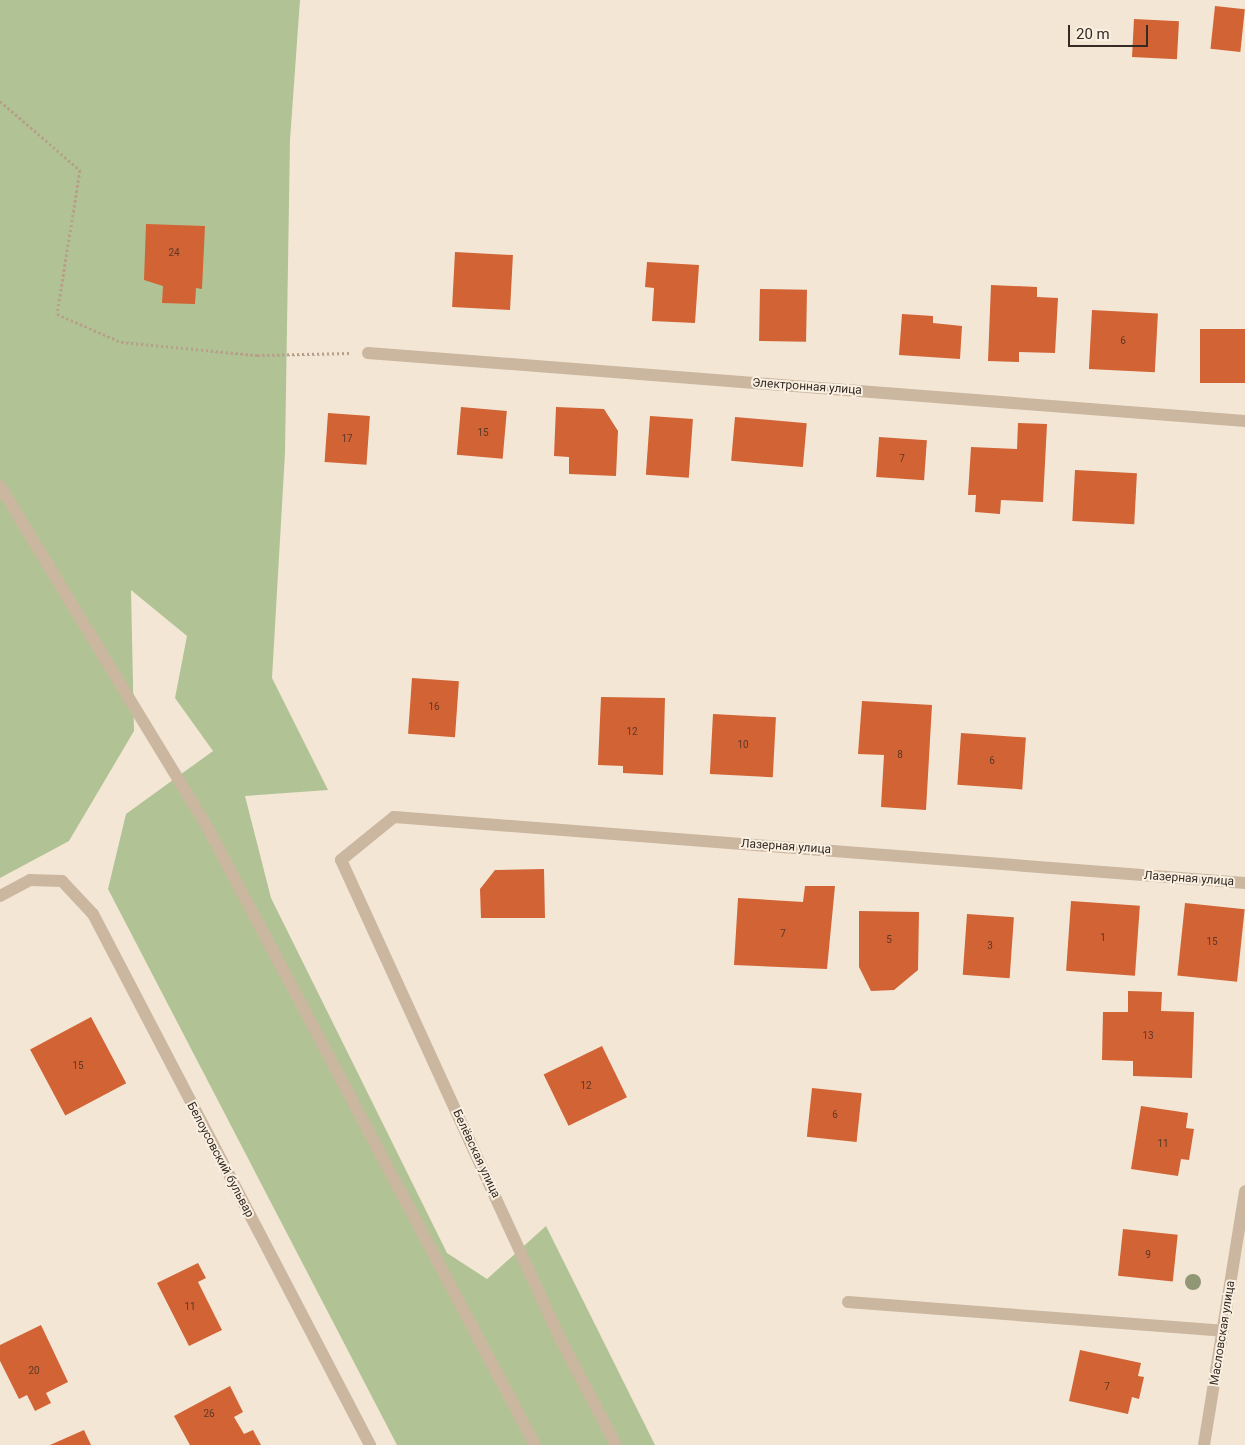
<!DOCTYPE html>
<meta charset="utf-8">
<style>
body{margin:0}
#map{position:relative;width:1245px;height:1445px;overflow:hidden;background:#f3e6d5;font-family:Roboto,sans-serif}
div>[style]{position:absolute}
.green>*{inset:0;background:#b1c394}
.building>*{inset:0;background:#d16334;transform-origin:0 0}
.path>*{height:3px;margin-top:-1.5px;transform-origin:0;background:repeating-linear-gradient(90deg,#b7a08a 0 2.5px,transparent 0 5px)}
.minor>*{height:12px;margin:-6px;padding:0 6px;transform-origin:6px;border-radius:6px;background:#cbb6a0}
.trees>*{width:16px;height:16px;margin:-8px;border-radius:50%;background:#919675}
span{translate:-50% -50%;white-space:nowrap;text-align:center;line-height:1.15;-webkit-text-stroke:4px #faf0e1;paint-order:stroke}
.number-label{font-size:10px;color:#5c3828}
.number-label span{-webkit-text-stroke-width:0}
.street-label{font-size:12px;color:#352a24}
.scale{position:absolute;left:1068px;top:25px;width:80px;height:22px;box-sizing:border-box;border:2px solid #352a24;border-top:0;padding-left:6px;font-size:15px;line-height:18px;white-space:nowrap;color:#352a24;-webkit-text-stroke:4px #faf0e1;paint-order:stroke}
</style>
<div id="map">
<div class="green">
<div style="clip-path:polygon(0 0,300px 0,290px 140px,285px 453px,272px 678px,328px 790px,245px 796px,271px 898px,447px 1253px,487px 1279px,546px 1226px,655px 1445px,397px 1445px,108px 889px,126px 814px,213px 751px,175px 698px,187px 636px,131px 590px,134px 731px,69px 841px,0 878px)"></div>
</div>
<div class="building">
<div style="left:1215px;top:6px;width:30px;height:43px;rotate:6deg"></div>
<div style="left:1134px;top:19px;width:45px;height:38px;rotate:3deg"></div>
<div style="clip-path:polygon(146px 224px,205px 226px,202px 289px,196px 288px,195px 304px,162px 303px,163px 286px,144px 280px)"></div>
<div style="left:455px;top:252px;width:58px;height:55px;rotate:3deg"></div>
<div style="clip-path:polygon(647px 262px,699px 265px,695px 323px,652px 321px,654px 288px,645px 287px)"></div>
<div style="clip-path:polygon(991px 285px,1037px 287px,1037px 297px,1058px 298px,1055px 353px,1019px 352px,1019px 362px,988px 361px)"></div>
<div style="left:760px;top:289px;width:47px;height:52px;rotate:1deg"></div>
<div style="left:1092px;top:310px;width:66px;height:59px;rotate:3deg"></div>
<div style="clip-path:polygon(902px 314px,933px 316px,933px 323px,962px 326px,960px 359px,899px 355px)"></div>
<div style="left:1200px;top:329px;width:45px;height:54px"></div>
<div style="left:461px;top:407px;width:46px;height:48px;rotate:5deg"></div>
<div style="clip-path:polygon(556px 407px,604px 409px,618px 431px,616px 476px,569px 474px,569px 457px,554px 456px)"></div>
<div style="left:328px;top:413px;width:42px;height:49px;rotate:4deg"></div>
<div style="left:650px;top:416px;width:43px;height:59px;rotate:4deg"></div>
<div style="left:735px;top:417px;width:72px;height:44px;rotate:5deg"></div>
<div style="clip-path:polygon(1018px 423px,1047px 424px,1043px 502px,1001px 500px,1000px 514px,975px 512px,976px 495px,968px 495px,971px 447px,1017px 449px)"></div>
<div style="left:879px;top:437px;width:48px;height:40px;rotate:4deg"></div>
<div style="left:1075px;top:470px;width:62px;height:51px;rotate:3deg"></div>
<div style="left:412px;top:678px;width:47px;height:56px;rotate:4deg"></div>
<div style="clip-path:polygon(601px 697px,665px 698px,663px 775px,623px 773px,623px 766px,598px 765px)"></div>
<div style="clip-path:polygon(862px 701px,932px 705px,926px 810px,881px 807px,884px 755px,858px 754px)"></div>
<div style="left:713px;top:714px;width:63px;height:60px;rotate:3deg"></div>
<div style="left:961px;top:733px;width:65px;height:52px;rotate:4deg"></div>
<div style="clip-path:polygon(544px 869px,545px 918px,481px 918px,480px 889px,495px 870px)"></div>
<div style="clip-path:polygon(805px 886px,835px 886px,827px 969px,734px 965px,738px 898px,803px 902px)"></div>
<div style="left:1071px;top:901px;width:69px;height:70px;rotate:4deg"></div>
<div style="left:1185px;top:903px;width:60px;height:73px;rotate:6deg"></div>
<div style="clip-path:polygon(859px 911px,919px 912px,918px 970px,894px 990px,871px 991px,859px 967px)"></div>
<div style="left:967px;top:914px;width:47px;height:61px;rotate:4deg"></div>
<div style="clip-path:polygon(1128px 991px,1162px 992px,1161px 1011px,1194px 1012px,1192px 1078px,1133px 1076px,1133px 1061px,1102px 1060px,1103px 1012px,1128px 1012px)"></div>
<div style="left:91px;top:1017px;width:75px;height:69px;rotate:62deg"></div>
<div style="left:602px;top:1046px;width:57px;height:65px;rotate:64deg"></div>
<div style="left:812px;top:1088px;width:50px;height:49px;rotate:6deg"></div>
<div style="clip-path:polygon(1141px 1106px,1188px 1113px,1186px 1128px,1194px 1129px,1189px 1160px,1181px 1159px,1178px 1176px,1131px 1169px)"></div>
<div style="left:1123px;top:1229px;width:55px;height:47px;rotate:6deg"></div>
<div style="clip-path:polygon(198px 1263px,206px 1278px,198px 1282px,222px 1330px,189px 1346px,157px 1283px)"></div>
<div style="clip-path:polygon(41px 1325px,68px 1382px,46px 1393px,51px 1403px,35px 1411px,27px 1395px,19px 1399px,0 1361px,0 1345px)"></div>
<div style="clip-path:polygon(1080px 1350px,1141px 1363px,1138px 1376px,1144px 1377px,1139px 1399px,1132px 1397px,1128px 1414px,1069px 1401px)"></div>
<div style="clip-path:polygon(230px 1386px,243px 1412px,234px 1417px,244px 1434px,253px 1430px,261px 1445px,190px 1445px,174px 1416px)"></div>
<div style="clip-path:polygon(84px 1430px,91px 1445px,50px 1445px)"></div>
</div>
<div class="path">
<div style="left:0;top:101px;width:106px;rotate:40.8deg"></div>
<div style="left:80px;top:170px;width:146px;rotate:99.1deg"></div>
<div style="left:57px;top:314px;width:70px;rotate:23.6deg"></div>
<div style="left:121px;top:342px;width:137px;rotate:5.5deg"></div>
<div style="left:257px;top:355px;width:93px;rotate:-1.2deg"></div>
</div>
<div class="minor">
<div style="left:368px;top:353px;width:880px;rotate:4.43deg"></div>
<div style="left:0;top:486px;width:405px;rotate:58.7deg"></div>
<div style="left:210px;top:832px;width:694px;rotate:62.07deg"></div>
<div style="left:0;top:896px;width:34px;rotate:-28deg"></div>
<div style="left:30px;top:880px;width:32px;rotate:2deg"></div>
<div style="left:62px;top:881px;width:45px;rotate:46.8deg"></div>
<div style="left:93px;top:914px;width:599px;rotate:62.45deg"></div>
<div style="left:848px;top:1302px;width:376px;rotate:4.4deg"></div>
<div style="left:616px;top:1445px;width:127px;rotate:-117.6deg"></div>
<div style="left:557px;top:1332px;width:519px;rotate:-114.59deg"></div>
<div style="left:341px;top:860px;width:68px;rotate:-39.1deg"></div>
<div style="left:394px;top:817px;width:854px;rotate:4.43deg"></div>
<div style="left:1204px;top:1445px;width:257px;rotate:-80.8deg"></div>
</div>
<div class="trees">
<div style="left:1193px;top:1282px"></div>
</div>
<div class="number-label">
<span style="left:174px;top:253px">24</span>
<span style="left:1123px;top:341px">6</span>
<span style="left:483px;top:433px">15</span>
<span style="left:347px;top:439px">17</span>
<span style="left:902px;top:459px">7</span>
<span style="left:434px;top:707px">16</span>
<span style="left:632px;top:732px">12</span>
<span style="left:743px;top:745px">10</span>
<span style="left:900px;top:755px">8</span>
<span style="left:992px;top:761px">6</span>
<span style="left:783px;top:934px">7</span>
<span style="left:1103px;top:938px">1</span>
<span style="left:889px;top:940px">5</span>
<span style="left:1212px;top:942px">15</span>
<span style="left:990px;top:946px">3</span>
<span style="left:1148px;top:1036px">13</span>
<span style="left:78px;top:1066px">15</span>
<span style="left:586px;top:1086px">12</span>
<span style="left:835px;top:1115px">6</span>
<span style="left:1163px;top:1144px">11</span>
<span style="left:1148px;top:1255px">9</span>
<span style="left:190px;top:1307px">11</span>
<span style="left:34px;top:1371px">20</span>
<span style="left:1107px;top:1387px">7</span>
<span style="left:209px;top:1414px">26</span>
</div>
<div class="street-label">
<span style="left:807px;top:387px;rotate:4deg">Электронная улица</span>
<span style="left:786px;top:847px;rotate:4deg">Лазерная улица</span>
<span style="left:1189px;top:879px;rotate:4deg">Лазерная улица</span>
<span style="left:476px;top:1154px;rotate:65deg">Белёвская улица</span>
<span style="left:220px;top:1160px;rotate:62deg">Белоусовский бульвар</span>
<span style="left:1223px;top:1333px;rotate:-81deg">Масловская улица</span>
</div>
<div class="scale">20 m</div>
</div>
